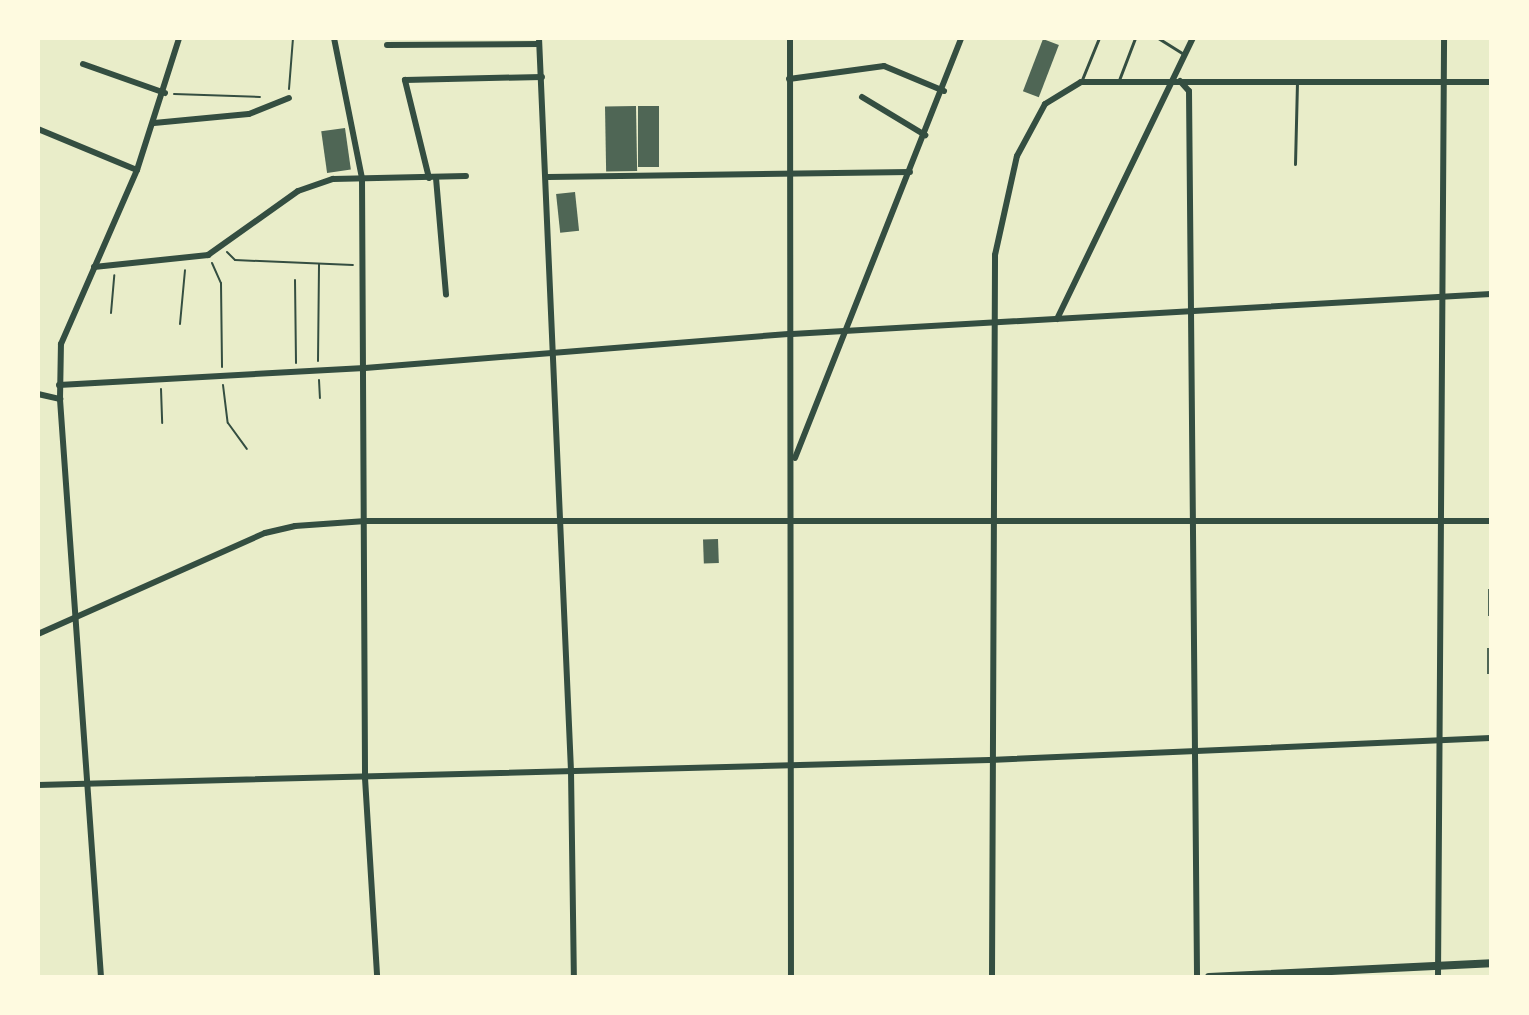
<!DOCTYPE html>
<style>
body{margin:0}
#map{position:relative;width:1529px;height:1015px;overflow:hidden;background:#e9edc9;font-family:"Zilla Slab",serif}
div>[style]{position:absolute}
.building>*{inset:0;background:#4f6655;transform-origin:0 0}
.path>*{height:2px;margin:-1px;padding:0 1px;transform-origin:1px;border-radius:1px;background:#344e41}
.service>*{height:3px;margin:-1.5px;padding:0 1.5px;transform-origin:1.5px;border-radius:1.5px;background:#344e41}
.minor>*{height:6px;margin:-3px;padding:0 3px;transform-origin:3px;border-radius:3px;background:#344e41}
.secondary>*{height:8px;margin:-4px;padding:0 4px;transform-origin:4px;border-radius:4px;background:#344e41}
span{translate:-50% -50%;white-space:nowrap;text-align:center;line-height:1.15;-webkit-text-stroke:8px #fefae0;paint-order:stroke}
.frame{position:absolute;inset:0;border:40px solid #fefae0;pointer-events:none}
</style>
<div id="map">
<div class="building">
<div style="left:1043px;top:39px;width:17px;height:56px;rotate:21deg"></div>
<div style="left:636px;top:106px;width:65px;height:31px;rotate:89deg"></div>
<div style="left:638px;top:106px;width:21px;height:61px"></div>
<div style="left:345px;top:128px;width:42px;height:24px;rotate:82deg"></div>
<div style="left:575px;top:192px;width:39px;height:19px;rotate:84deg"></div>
<div style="left:718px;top:539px;width:24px;height:15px;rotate:88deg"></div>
<div style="left:1488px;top:589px;width:3px;height:27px"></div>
<div style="left:1487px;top:648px;width:4px;height:26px"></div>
</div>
<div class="path">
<div style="left:188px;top:39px;width:105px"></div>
<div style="left:289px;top:89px;width:51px;rotate:-85.5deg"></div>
<div style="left:174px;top:94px;width:86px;rotate:2deg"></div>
<div style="left:227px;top:252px;width:11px;rotate:45deg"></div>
<div style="left:235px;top:260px;width:118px;rotate:2.4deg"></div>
<div style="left:212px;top:263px;width:22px;rotate:66deg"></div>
<div style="left:221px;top:283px;width:84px;rotate:89.3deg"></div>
<div style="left:295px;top:280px;width:83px;rotate:89.3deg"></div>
<div style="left:111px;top:313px;width:38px;rotate:-85deg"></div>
<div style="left:180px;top:324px;width:54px;rotate:-84.7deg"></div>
<div style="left:318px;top:361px;width:97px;rotate:-89.4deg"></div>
<div style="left:319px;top:380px;width:18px;rotate:87deg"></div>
<div style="left:223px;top:385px;width:38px;rotate:83deg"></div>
<div style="left:228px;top:423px;width:32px;rotate:54deg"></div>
<div style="left:161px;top:389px;width:34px;rotate:88deg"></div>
</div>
<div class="service">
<div style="left:1158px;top:38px;width:32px;rotate:32deg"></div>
<div style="left:1119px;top:80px;width:45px;rotate:-69.1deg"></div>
<div style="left:1081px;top:82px;width:48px;rotate:-67.8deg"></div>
<div style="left:1295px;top:164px;width:80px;rotate:-88.6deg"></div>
</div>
<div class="minor">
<div style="left:334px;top:38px;width:143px;rotate:78.7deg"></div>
<div style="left:362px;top:178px;width:600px;rotate:89.71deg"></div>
<div style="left:365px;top:778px;width:199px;rotate:86.5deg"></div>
<div style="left:539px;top:38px;width:734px;rotate:87.5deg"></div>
<div style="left:571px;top:771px;width:206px;rotate:89.2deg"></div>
<div style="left:790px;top:38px;width:939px;rotate:89.94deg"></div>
<div style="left:387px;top:45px;width:152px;rotate:-0.4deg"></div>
<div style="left:83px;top:64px;width:87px;rotate:19.5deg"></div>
<div style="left:789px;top:79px;width:96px;rotate:-7.8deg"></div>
<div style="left:884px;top:66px;width:65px;rotate:22.6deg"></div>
<div style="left:1180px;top:81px;width:13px;rotate:48deg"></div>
<div style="left:1189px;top:91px;width:886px;rotate:89.48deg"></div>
<div style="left:862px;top:97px;width:74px;rotate:31.1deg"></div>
<div style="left:154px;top:123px;width:95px;rotate:-5.4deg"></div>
<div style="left:249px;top:114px;width:43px;rotate:-21.8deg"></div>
<div style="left:38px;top:129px;width:107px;rotate:22.5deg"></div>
<div style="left:548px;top:177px;width:362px;rotate:-0.8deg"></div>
<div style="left:429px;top:178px;width:101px;rotate:-103.8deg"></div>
<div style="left:405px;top:80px;width:137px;rotate:-1.3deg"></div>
<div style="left:436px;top:178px;width:117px;rotate:85.1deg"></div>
<div style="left:94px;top:267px;width:115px;rotate:-6deg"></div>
<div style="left:208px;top:255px;width:110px;rotate:-35.4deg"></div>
<div style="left:298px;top:191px;width:37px;rotate:-19deg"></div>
<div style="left:333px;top:179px;width:133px;rotate:-1.3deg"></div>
<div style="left:1057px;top:319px;width:312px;rotate:-64.2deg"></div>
<div style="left:59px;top:385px;width:306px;rotate:-3.2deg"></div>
<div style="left:365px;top:368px;width:428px;rotate:-4.6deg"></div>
<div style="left:792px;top:334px;width:700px;rotate:-3.28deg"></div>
<div style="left:38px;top:394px;width:23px;rotate:13deg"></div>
<div style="left:795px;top:458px;width:452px;rotate:-68.4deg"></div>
<div style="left:38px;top:634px;width:248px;rotate:-24deg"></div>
<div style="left:265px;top:533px;width:31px;rotate:-13deg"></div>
<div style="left:295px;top:526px;width:71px;rotate:-4deg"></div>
<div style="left:366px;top:521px;width:1125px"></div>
<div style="left:38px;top:785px;width:952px;rotate:-1.5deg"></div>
<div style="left:990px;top:760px;width:501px;rotate:-2.51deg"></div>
<div style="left:101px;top:977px;width:579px;rotate:-94.06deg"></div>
<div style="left:60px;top:399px;width:55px;rotate:-89deg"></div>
<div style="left:61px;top:344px;width:190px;rotate:-66.4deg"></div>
<div style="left:137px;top:170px;width:139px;rotate:-72.3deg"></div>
<div style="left:992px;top:977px;width:722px;rotate:-89.76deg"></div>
<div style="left:995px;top:255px;width:101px;rotate:-77.5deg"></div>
<div style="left:1017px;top:156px;width:59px;rotate:-61.7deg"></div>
<div style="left:1045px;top:104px;width:42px;rotate:-31.4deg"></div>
<div style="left:1081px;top:82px;width:410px"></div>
<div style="left:1438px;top:977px;width:939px;rotate:-89.63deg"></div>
</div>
<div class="secondary">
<div style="left:1209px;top:977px;width:282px;rotate:-2.8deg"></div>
</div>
<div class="frame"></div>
</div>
